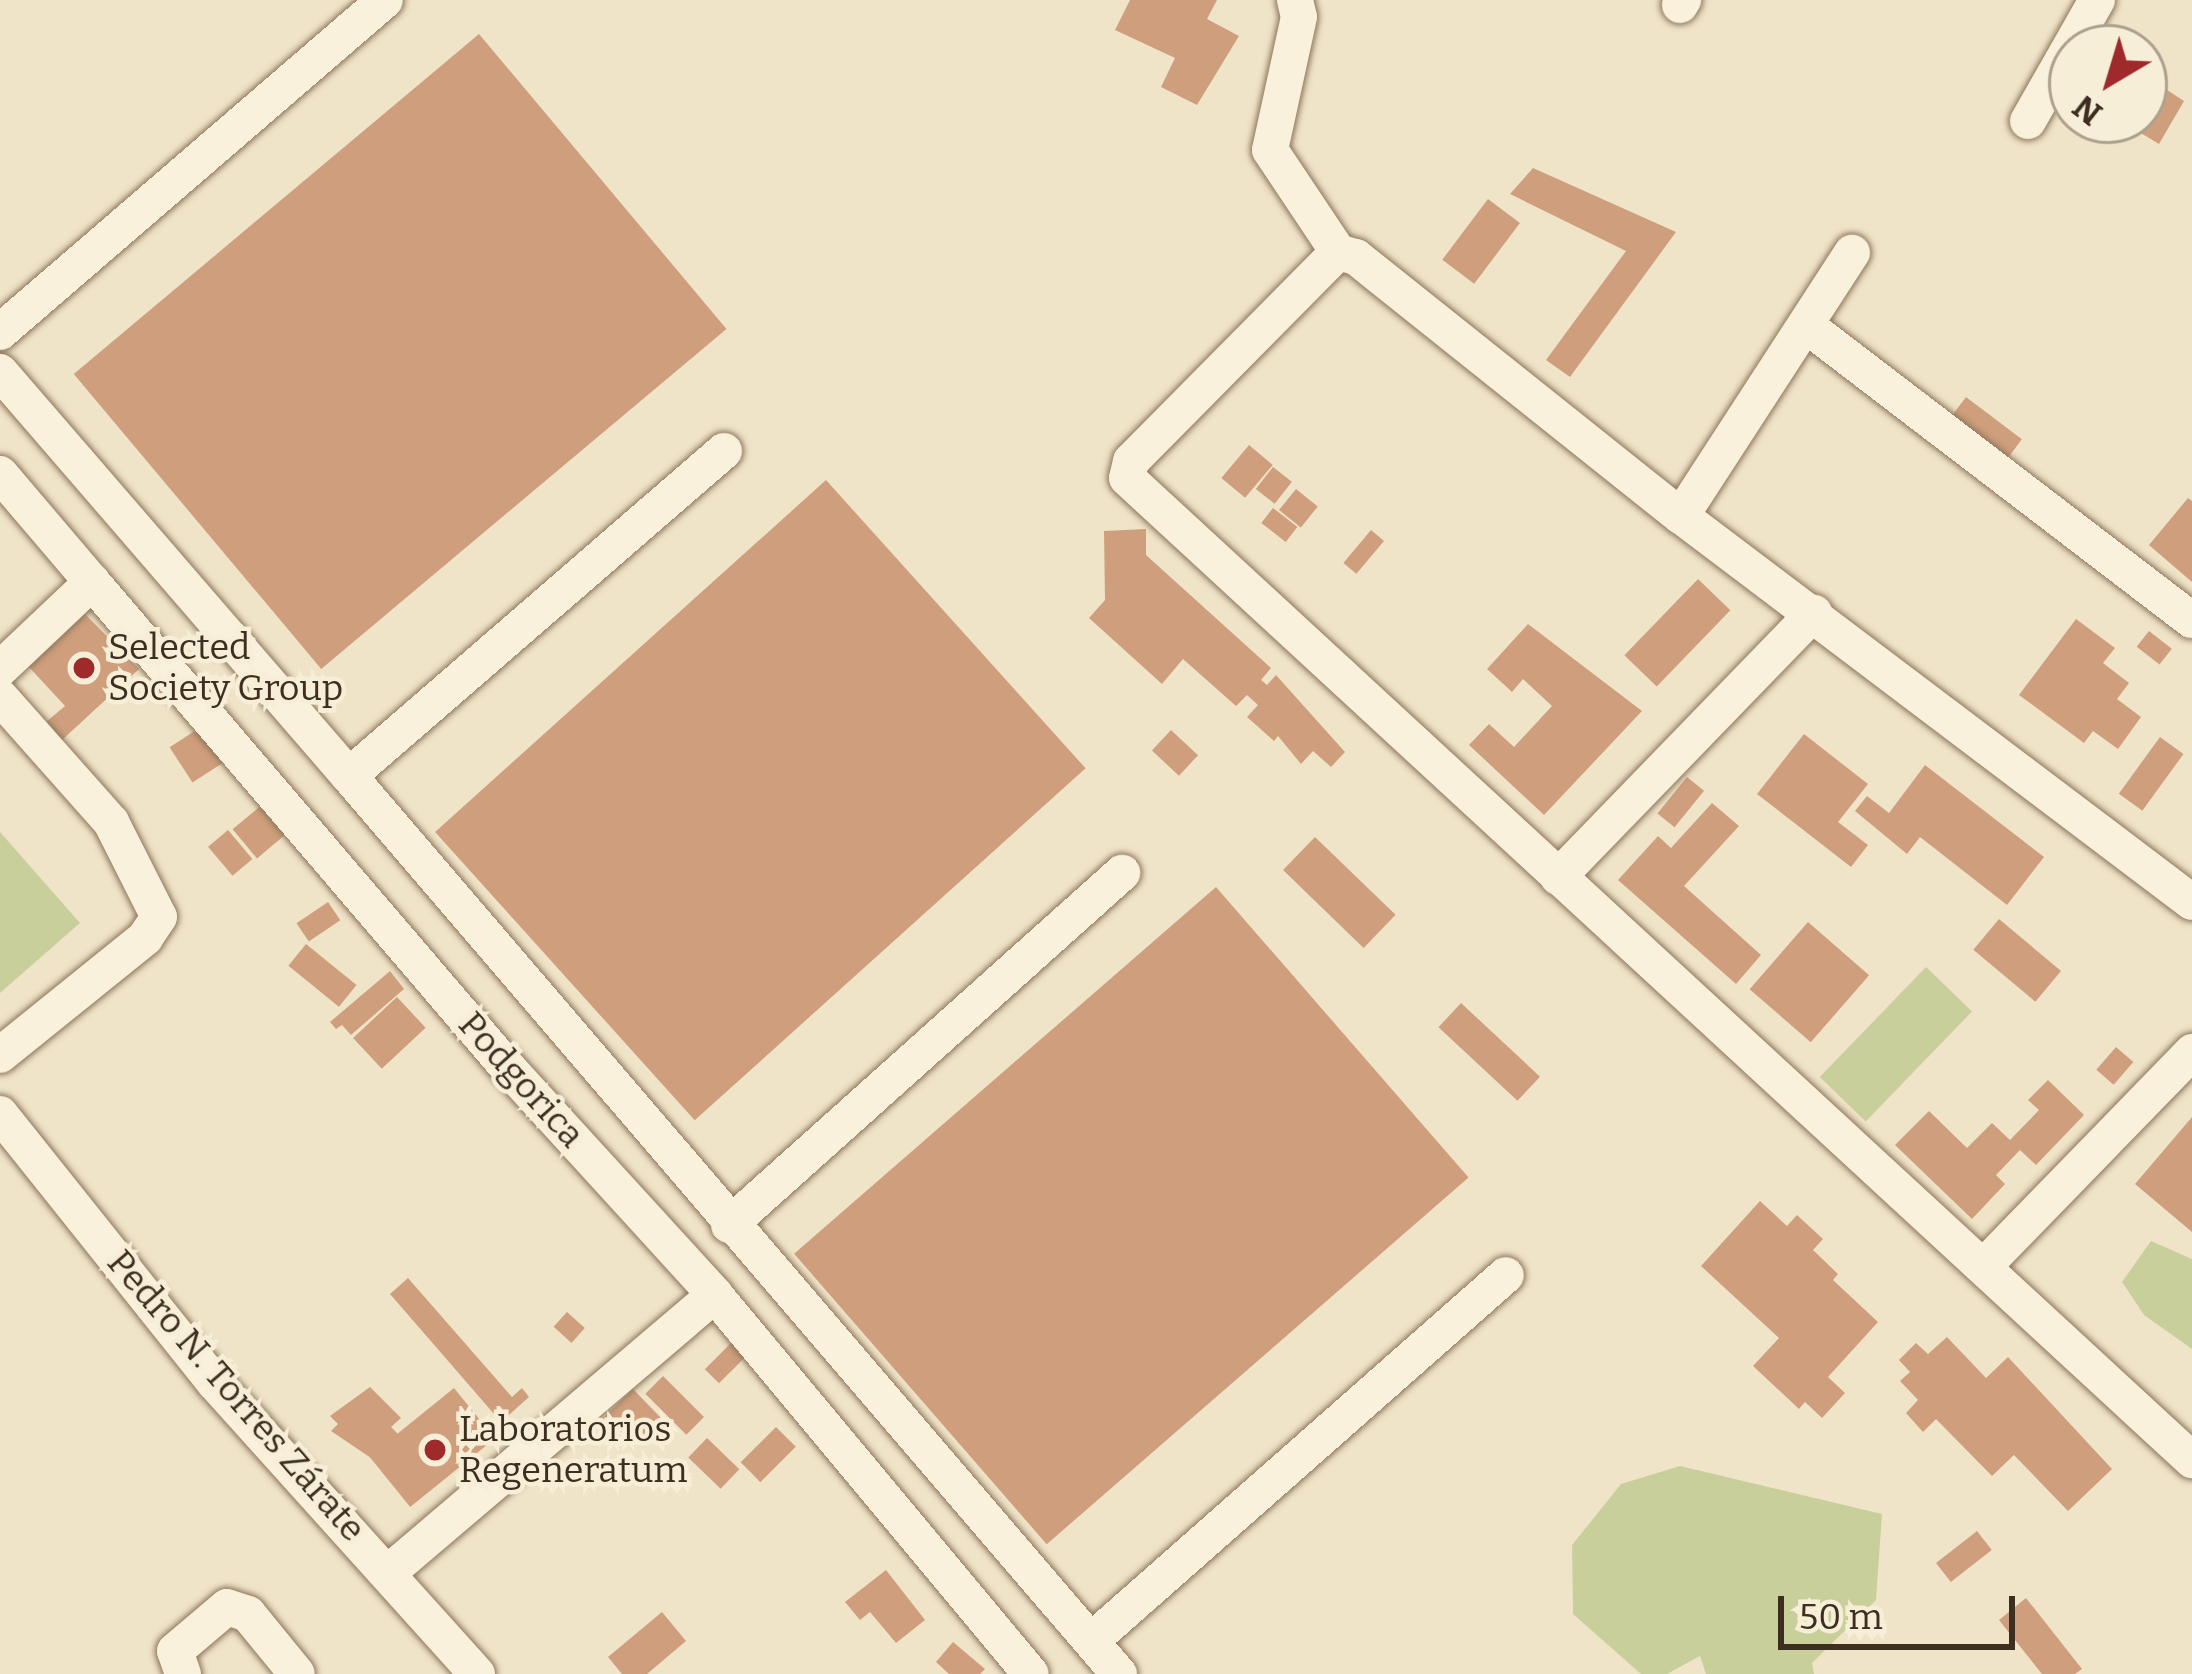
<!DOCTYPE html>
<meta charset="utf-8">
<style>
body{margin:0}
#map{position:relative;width:2192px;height:1674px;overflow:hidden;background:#f0e4c8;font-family:Bitter,serif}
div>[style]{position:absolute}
.green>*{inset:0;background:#c9cf9b;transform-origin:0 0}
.building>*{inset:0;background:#cf9f7d;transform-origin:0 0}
.roads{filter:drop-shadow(0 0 3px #8d765c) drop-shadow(0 0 3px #8d765c)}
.minor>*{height:36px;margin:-18px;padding:0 18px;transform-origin:18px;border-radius:18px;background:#faf1dc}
.dots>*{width:33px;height:33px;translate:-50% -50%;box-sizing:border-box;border:6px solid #f7eed8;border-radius:50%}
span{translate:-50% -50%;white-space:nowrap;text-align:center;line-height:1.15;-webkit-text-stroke:9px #f7eed8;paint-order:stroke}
.poi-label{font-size:36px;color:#3d2e20}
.left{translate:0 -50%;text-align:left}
.street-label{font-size:36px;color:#3d2e20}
.north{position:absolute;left:2048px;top:24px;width:120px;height:120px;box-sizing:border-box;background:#f7eed8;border:3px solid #ada18e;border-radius:50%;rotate:218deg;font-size:33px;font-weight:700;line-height:48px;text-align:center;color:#3d2e20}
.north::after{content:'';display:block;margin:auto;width:42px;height:54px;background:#9e2a2b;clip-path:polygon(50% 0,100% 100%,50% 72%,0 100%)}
.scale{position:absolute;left:1778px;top:1596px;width:237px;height:54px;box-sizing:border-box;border:6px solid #3d2e20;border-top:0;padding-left:15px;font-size:36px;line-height:42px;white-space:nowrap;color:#3d2e20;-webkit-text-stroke:9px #f7eed8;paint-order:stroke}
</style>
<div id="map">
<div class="green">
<div style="clip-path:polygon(0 832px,80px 923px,0 993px)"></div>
<div style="left:1926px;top:967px;width:64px;height:153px;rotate:44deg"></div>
<div style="clip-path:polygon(2151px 1241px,2192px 1259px,2192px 1349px,2144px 1315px,2122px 1282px)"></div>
<div style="clip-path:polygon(1680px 1466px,1882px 1514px,1876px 1600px,1812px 1663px,1814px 1674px,1706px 1674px,1700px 1656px,1667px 1674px,1641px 1674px,1573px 1614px,1572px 1545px,1621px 1484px)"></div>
</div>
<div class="building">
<div style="clip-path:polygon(1130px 0,1217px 0,1207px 19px,1239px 36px,1197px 105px,1161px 87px,1175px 58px,1115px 30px)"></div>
<div style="left:479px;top:34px;width:385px;height:529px;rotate:50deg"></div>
<div style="clip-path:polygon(2144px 75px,2184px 101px,2159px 144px,2119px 120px,2144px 120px)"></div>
<div style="clip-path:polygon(1533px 168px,1676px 232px,1570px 377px,1546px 360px,1626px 251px,1510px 194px)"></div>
<div style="left:1488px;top:199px;width:40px;height:76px;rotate:37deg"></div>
<div style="left:1966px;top:397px;width:70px;height:26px;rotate:37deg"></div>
<div style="left:1249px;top:445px;width:31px;height:43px;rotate:40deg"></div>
<div style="left:1273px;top:467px;width:24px;height:28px;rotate:38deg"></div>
<div style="left:826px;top:480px;width:388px;height:526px;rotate:48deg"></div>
<div style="left:1296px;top:489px;width:28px;height:27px;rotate:39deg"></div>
<div style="clip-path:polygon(2188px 498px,2192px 501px,2192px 582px,2149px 545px)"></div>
<div style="left:1273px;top:508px;width:31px;height:19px;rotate:38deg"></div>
<div style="clip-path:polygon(1146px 529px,1146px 555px,1271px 668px,1261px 680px,1267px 685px,1276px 675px,1345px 752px,1331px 767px,1313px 751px,1301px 764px,1278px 736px,1274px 741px,1247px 717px,1258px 705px,1247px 695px,1236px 706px,1183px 659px,1162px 684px,1089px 618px,1105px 600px,1104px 531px)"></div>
<div style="left:1371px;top:530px;width:17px;height:43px;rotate:40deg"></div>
<div style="left:1698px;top:579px;width:45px;height:106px;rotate:44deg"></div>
<div style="clip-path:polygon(85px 614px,139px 669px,62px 740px,46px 722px,65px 706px,29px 667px)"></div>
<div style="clip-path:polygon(2076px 619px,2115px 648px,2103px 663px,2129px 683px,2117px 699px,2141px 717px,2118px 749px,2093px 731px,2084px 743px,2019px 695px)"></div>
<div style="clip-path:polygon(1528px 624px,1642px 711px,1544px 815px,1469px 745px,1489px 724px,1514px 747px,1552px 706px,1523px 679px,1512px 692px,1487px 669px)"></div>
<div style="left:2149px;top:631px;width:29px;height:20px;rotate:38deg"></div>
<div style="left:204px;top:725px;width:42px;height:41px;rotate:57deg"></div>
<div style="left:1171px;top:730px;width:37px;height:28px;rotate:43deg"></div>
<div style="clip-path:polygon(1804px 734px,1868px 784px,1838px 822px,1868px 845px,1851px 867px,1757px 794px)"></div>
<div style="left:2160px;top:737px;width:29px;height:70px;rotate:36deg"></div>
<div style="clip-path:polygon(1925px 765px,2044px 857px,2007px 905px,1920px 837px,1907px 854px,1855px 811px,1867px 796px,1889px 813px)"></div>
<div style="left:1687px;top:777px;width:22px;height:47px;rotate:39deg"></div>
<div style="left:264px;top:803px;width:38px;height:41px;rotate:50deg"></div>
<div style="clip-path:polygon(1712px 803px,1739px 826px,1684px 886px,1761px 955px,1736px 984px,1618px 880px,1658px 836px,1671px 848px)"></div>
<div style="left:228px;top:830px;width:38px;height:26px;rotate:50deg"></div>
<div style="left:1315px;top:837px;width:112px;height:46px;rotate:44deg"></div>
<div style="left:1216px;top:887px;width:385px;height:559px;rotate:49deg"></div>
<div style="left:328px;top:902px;width:22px;height:38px;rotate:56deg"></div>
<div style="left:1999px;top:919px;width:81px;height:40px;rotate:40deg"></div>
<div style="left:1808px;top:922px;width:81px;height:89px;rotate:41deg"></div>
<div style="left:306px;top:944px;width:65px;height:28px;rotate:39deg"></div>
<div style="clip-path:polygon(390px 971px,404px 989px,351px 1035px,342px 1025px,336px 1029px,330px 1022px)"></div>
<div style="left:397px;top:997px;width:42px;height:60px;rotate:47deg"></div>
<div style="left:1461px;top:1003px;width:108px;height:33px;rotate:43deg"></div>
<div style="left:2116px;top:1047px;width:23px;height:30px;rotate:41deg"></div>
<div style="clip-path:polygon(2048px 1080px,2084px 1115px,2036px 1165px,2020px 1150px,1996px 1175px,2005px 1184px,1972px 1219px,1895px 1145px,1929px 1111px,1967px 1148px,1992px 1123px,2010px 1140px,2039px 1110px,2028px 1100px)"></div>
<div style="clip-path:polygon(2192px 1117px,2192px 1232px,2135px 1184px)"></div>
<div style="clip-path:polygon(1760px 1201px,1787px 1226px,1797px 1215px,1823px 1239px,1813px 1250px,1838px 1274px,1833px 1280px,1878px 1322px,1828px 1377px,1845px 1393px,1822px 1418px,1805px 1402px,1799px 1409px,1753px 1366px,1779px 1338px,1701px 1266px)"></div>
<div style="clip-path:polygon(408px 1278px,512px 1397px,522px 1388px,529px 1397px,501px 1422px,390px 1294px)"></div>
<div style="left:567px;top:1312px;width:24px;height:20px;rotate:42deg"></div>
<div style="clip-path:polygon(1947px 1337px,1986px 1378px,2008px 1357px,2112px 1469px,2068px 1511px,2014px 1455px,1992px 1476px,1936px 1419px,1923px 1432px,1906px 1413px,1918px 1400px,1900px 1381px,1910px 1372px,1899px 1360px,1916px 1343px,1928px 1354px)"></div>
<div style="left:731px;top:1343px;width:20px;height:37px;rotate:45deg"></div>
<div style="left:663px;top:1376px;width:58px;height:25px;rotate:45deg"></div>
<div style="clip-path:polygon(370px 1387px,401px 1418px,391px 1427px,399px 1435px,374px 1460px,331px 1431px,338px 1424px,330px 1416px)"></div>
<div style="left:454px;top:1388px;width:65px;height:109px;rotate:51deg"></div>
<div style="left:633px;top:1389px;width:42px;height:42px;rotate:46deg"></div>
<div style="left:776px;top:1427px;width:28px;height:50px;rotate:45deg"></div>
<div style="left:707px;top:1438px;width:45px;height:27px;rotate:44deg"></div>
<div style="left:1977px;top:1531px;width:24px;height:52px;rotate:52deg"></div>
<div style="clip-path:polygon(886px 1570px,925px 1620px,896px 1643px,870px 1612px,860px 1620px,845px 1602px)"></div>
<div style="clip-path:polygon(2026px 1598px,2082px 1669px,2075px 1674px,2042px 1674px,1999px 1620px)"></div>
<div style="clip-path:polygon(662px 1612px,686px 1641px,647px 1674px,622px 1674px,608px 1657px)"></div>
<div style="clip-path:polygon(953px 1642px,985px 1669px,980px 1674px,949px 1674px,936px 1662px)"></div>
</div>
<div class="roads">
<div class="minor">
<div style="left:1295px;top:0;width:17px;rotate:77deg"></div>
<div style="left:1299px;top:17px;width:136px;rotate:102.3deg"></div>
<div style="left:1270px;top:150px;width:123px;rotate:56.3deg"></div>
<div style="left:1338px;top:252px;width:19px;rotate:16deg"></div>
<div style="left:1356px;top:257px;width:416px;rotate:38.6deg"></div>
<div style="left:1681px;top:516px;width:640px;rotate:37.07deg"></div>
<div style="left:1680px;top:5px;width:6px;rotate:-59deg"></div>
<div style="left:2028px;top:121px;width:139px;rotate:-60.3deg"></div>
<div style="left:1338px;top:252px;width:294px;rotate:134.7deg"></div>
<div style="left:1131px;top:461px;width:17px;rotate:103deg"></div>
<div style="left:1127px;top:478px;width:1449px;rotate:42.68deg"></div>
<div style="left:1807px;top:326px;width:484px;rotate:37.4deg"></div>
<div style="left:0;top:332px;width:508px;rotate:-40.77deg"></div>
<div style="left:0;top:372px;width:534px;rotate:49.18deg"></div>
<div style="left:724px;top:451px;width:496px;rotate:139.1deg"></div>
<div style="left:349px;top:776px;width:1183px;rotate:49.39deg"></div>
<div style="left:0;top:474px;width:142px;rotate:49.6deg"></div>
<div style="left:1681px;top:516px;width:314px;rotate:-57deg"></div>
<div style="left:0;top:669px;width:127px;rotate:-43.4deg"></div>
<div style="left:92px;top:582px;width:640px;rotate:49.44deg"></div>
<div style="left:508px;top:1068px;width:307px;rotate:47.6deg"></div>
<div style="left:715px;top:1295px;width:493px;rotate:50.2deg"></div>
<div style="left:0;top:697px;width:167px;rotate:48.4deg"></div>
<div style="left:111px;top:822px;width:106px;rotate:63.2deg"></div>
<div style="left:159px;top:917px;width:25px;rotate:124deg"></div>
<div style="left:145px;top:938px;width:186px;rotate:141.1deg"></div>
<div style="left:1558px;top:877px;width:368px;rotate:-45.9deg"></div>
<div style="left:0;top:1114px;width:343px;rotate:51.4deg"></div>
<div style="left:214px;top:1382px;width:393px;rotate:48deg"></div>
<div style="left:729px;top:1225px;width:528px;rotate:-41.85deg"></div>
<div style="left:1986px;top:1264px;width:296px;rotate:-45.8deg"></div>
<div style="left:389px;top:1572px;width:428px;rotate:-40.4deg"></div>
<div style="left:1091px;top:1641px;width:553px;rotate:-41.41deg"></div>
<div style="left:183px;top:1674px;width:24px;rotate:-109deg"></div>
<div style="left:175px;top:1651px;width:68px;rotate:-40.2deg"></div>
<div style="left:227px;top:1607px;width:22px;rotate:18deg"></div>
<div style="left:248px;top:1614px;width:77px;rotate:50.8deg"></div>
</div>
</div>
<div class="dots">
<div style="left:84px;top:668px;background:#9e2a2b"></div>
<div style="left:435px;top:1450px;background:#9e2a2b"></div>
</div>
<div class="poi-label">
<span class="left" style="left:108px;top:668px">Selected<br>Society Group</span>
<span class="left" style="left:459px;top:1450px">Laboratorios<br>Regeneratum</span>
</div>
<div class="street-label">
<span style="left:521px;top:1080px;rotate:48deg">Podgorica</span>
<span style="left:236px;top:1396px;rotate:49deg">Pedro N. Torres Zárate</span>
</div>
<div class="north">N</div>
<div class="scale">50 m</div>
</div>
